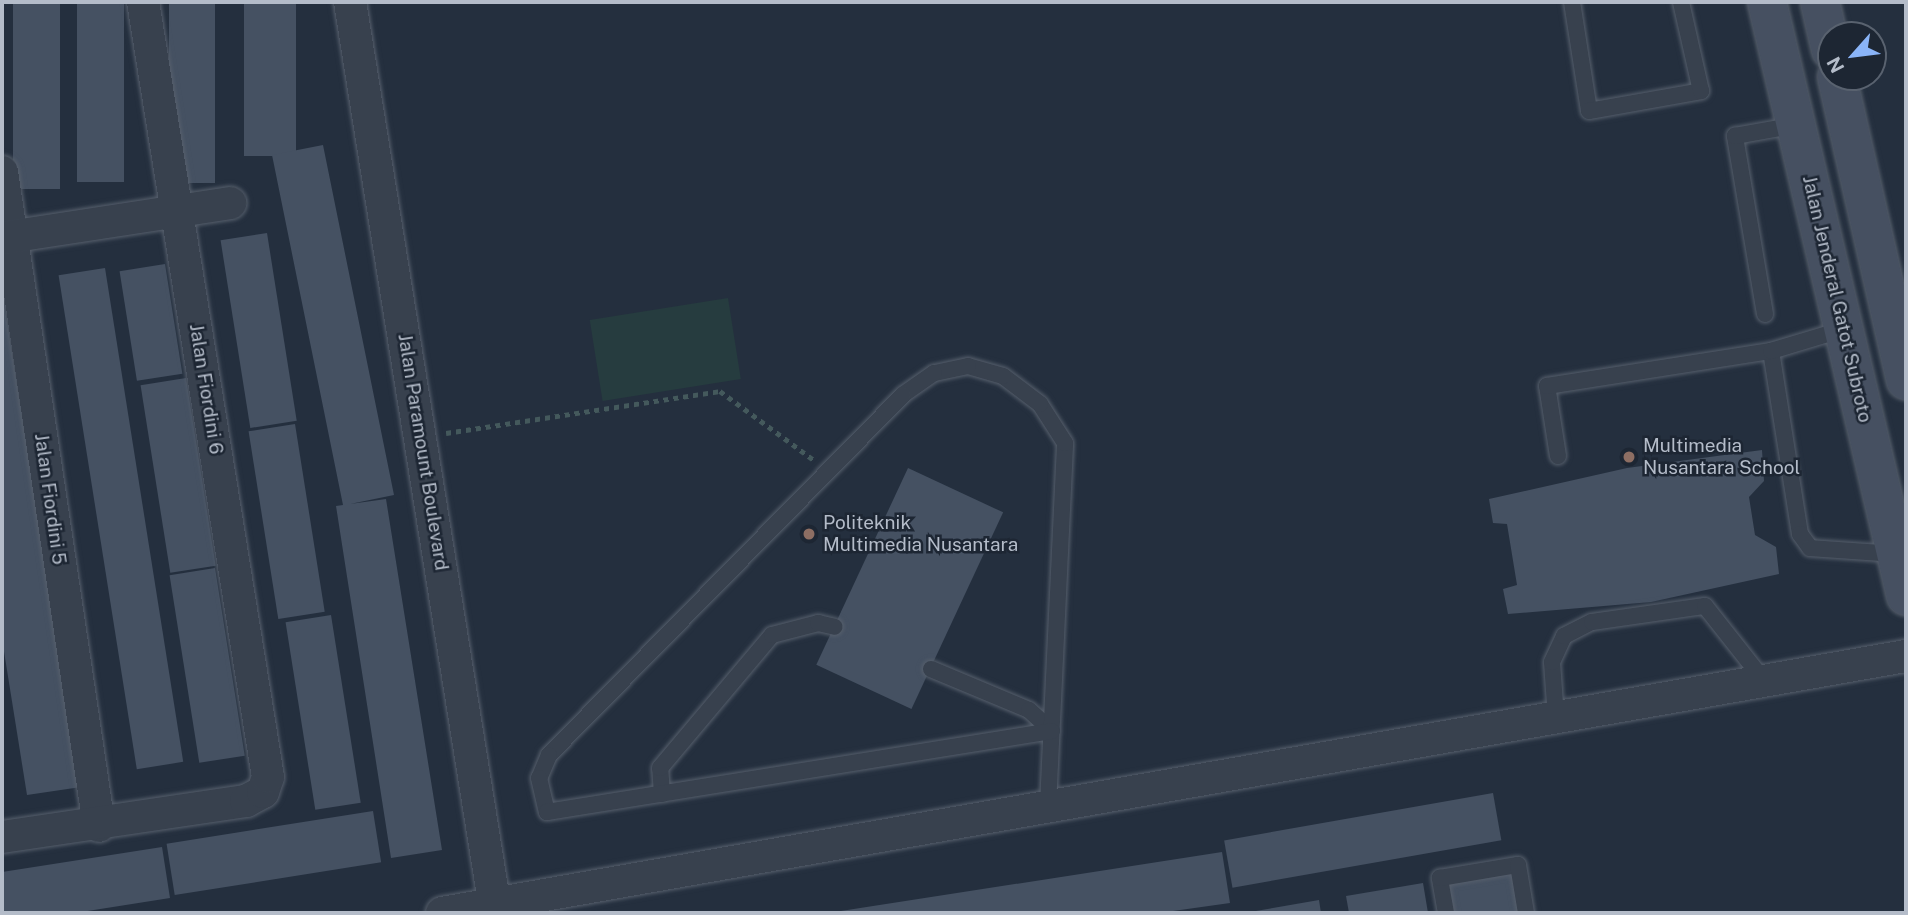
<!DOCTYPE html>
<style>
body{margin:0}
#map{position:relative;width:1908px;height:915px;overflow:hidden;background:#242f3e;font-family:"Public Sans",sans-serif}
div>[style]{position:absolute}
.green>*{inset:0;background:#263c3f;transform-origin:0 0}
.building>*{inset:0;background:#455162;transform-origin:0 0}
.path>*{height:4.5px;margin-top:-2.25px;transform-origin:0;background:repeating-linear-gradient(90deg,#44595c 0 5px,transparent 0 10px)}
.roads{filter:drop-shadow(0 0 2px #565f6c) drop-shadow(0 0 2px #565f6c)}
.lane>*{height:16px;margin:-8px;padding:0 8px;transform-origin:8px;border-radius:8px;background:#38414e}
.street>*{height:32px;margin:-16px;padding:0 16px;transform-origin:16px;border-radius:16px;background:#38414e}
.secondary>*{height:38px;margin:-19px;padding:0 19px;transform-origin:19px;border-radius:19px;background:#465061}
.dots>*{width:19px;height:19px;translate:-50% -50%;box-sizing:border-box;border:4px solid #1d2633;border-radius:50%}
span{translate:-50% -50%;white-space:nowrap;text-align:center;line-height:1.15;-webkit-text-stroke:5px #1d2633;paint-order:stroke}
.street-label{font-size:19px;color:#b4bcc9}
.poi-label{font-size:19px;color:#b4bcc9}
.left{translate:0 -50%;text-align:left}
.frame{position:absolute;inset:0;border:4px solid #b4bcc9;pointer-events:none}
.north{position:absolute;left:1817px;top:21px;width:70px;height:70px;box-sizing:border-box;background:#1d2633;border:2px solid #59626f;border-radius:50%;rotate:242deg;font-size:19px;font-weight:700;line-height:28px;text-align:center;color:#b4bcc9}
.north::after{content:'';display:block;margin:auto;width:24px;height:32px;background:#8ab4f8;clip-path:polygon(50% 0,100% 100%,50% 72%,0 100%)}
</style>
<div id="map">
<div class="green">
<div style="left:728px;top:298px;width:82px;height:140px;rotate:81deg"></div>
</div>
<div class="building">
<div style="left:13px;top:2px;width:47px;height:187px"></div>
<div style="left:77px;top:2px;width:47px;height:180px"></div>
<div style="left:169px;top:2px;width:46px;height:181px"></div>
<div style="left:244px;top:2px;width:52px;height:154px"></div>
<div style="clip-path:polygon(323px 145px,394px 495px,350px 504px,386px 499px,442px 850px,391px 858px,336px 506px,343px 505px,272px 155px)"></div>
<div style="left:267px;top:233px;width:190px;height:47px;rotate:81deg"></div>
<div style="left:165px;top:264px;width:111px;height:46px;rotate:81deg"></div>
<div style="left:105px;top:268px;width:500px;height:47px;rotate:81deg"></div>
<div style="clip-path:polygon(3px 297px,81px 787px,27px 795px,2px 639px)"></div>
<div style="left:186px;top:378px;width:190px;height:46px;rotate:81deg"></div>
<div style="left:295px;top:424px;width:190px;height:47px;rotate:81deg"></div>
<div style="clip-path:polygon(1762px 450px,1764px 481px,1749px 497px,1755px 535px,1776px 547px,1779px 574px,1651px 602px,1508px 614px,1503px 589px,1517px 585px,1507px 524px,1493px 523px,1489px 499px,1627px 468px)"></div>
<div style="left:908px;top:468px;width:105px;height:217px;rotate:25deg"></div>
<div style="left:215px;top:568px;width:190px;height:46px;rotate:81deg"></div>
<div style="left:331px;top:615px;width:190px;height:46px;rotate:81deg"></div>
<div style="left:1493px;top:793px;width:48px;height:273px;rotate:80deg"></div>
<div style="left:373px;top:811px;width:52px;height:209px;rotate:81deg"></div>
<div style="clip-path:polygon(162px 847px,170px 898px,75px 913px,2px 913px,2px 872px)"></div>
<div style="clip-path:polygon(1222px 852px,1230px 903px,1159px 913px,828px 913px)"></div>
<div style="clip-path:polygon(1513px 873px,1520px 913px,1453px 913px,1448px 884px)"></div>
<div style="clip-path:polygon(1423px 883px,1428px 913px,1349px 913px,1346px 896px)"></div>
<div style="clip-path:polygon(1319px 900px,1321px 913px,1250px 913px,1250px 912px)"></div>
</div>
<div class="path">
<div style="left:446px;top:433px;width:277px;rotate:-8.7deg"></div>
<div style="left:720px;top:391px;width:117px;rotate:36.3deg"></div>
</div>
<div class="roads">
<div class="lane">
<div style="left:1572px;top:2px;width:110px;rotate:81.1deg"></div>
<div style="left:1589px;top:111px;width:114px;rotate:-10.1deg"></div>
<div style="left:1701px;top:91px;width:91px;rotate:-102.7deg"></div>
<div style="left:1765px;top:314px;width:181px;rotate:-99.6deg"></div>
<div style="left:1735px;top:136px;width:63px;rotate:-10.1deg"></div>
<div style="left:1771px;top:351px;width:185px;rotate:81deg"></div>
<div style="left:1800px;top:534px;width:17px;rotate:54deg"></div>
<div style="left:1810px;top:548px;width:85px;rotate:4deg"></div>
<div style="left:1558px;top:456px;width:71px;rotate:-98.9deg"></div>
<div style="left:1547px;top:386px;width:227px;rotate:-8.9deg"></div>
<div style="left:1771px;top:351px;width:76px;rotate:-16.8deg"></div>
<div style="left:931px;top:669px;width:106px;rotate:22.7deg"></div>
<div style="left:1029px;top:710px;width:31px;rotate:42deg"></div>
<div style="left:1556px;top:718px;width:56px;rotate:-94.1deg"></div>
<div style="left:1552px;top:662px;width:29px;rotate:-65deg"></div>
<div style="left:1564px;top:636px;width:31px;rotate:-27deg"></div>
<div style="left:1592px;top:622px;width:114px;rotate:-8.1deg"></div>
<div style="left:1705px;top:606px;width:97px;rotate:51.7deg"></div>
<div style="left:662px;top:794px;width:26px;rotate:-94deg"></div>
<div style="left:660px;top:768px;width:174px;rotate:-49.9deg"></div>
<div style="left:772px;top:635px;width:48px;rotate:-14.6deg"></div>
<div style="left:818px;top:623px;width:17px;rotate:13deg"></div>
<div style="left:1048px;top:806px;width:363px;rotate:-87.3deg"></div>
<div style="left:1065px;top:443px;width:46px;rotate:-122.7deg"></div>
<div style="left:1040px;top:404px;width:46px;rotate:-142.9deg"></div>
<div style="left:1003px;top:376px;width:36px;rotate:-164deg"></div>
<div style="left:968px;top:366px;width:35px;rotate:168deg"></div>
<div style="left:934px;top:373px;width:38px;rotate:145deg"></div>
<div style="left:903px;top:395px;width:505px;rotate:134.52deg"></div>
<div style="left:549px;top:755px;width:25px;rotate:113deg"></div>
<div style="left:539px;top:778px;width:35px;rotate:77deg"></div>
<div style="left:547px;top:812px;width:511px;rotate:-9.11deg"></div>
<div style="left:1446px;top:913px;width:36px;rotate:-100deg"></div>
<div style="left:1440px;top:878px;width:79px;rotate:-9.5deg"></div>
<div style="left:1518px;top:865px;width:49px;rotate:80.5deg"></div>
</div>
<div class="street">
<div style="left:350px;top:2px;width:923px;rotate:80.9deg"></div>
<div style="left:2px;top:172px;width:661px;rotate:81.56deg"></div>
<div style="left:2px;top:238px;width:231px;rotate:-8.7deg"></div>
<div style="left:2px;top:837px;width:247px;rotate:-8.4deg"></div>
<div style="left:246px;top:801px;width:19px;rotate:-28deg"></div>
<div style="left:263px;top:792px;width:16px;rotate:-72deg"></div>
<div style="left:268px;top:777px;width:785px;rotate:-99.16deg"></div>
<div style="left:442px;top:913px;width:1486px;rotate:-9.96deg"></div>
</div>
<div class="secondary">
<div style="left:1767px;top:2px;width:610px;rotate:76.83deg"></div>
<div style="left:1820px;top:2px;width:49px;rotate:77.1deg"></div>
<div style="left:1837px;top:77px;width:311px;rotate:77.2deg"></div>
</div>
</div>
<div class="dots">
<div style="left:1629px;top:457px;background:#8d6e63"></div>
<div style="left:809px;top:534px;background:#8d6e63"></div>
</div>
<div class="street-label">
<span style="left:1837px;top:299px;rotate:77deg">Jalan Jenderal Gatot Subroto</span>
<span style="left:206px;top:389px;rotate:81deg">Jalan Fiordini 6</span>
<span style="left:423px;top:452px;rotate:81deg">Jalan Paramount Boulevard</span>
<span style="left:50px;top:499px;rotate:82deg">Jalan Fiordini 5</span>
</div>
<div class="poi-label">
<span class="left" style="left:1643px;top:457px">Multimedia<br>Nusantara School</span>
<span class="left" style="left:823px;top:534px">Politeknik<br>Multimedia Nusantara</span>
</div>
<div class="frame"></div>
<div class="north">N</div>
</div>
